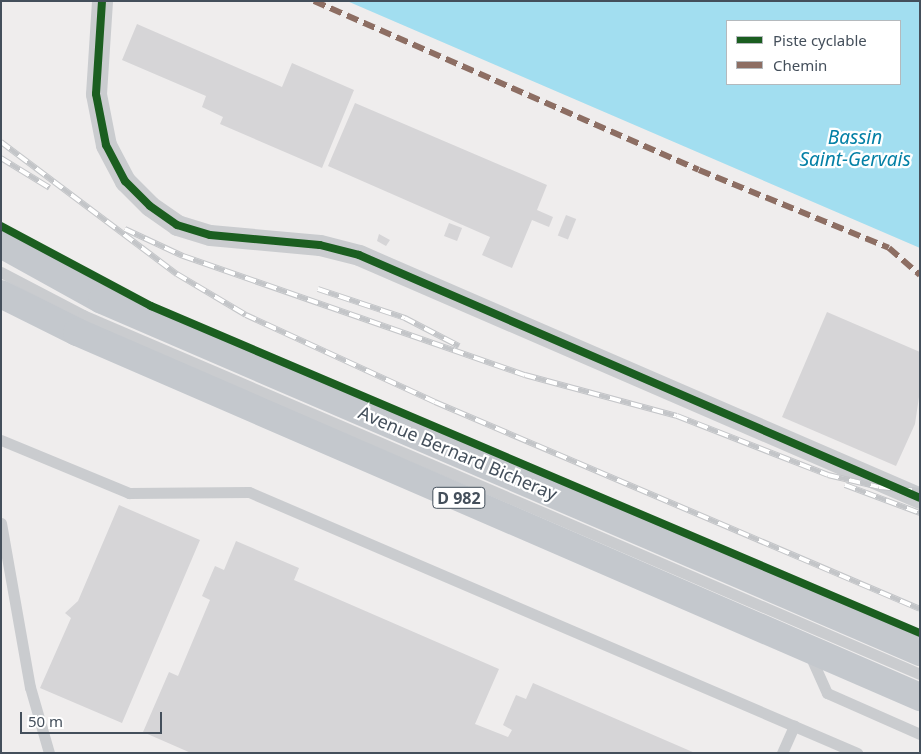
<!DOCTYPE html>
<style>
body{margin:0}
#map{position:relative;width:921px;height:754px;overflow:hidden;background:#efeded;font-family:"Noto Sans",sans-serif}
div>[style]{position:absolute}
.water>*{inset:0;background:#a2def0}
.building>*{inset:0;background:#d6d5d7;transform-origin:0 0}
.service>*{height:11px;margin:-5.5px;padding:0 5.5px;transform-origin:5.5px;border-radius:5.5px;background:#cacccf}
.minor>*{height:21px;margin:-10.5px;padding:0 10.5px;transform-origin:10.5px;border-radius:10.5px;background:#cacccf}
.primary>*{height:28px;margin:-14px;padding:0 14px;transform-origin:14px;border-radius:14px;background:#c4c8cd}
.rail>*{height:5.5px;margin-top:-2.75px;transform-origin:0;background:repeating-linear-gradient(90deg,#fff 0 11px,#c3c5c8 0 22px);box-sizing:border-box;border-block:1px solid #c3c5c8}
.quiet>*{height:6px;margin-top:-3px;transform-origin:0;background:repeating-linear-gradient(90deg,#8d6e63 0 12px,transparent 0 18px)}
.cycleway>*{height:8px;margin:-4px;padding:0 4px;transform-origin:4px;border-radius:4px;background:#1b5e20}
span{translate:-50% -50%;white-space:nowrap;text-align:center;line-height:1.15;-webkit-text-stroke:4.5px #fff;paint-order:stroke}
.shield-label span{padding:1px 4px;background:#fff;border:1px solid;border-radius:4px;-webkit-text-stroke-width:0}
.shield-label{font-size:16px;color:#444f5b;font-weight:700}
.street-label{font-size:18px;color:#444f5b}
.water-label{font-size:19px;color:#0480a6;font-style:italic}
.frame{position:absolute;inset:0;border:2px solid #444f5b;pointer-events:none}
.legend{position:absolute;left:726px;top:20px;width:175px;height:65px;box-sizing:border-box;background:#fff;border:1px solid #b4b9bd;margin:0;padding:6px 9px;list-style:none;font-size:15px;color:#444f5b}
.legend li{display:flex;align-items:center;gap:10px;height:25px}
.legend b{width:25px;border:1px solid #b4b9bd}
.scale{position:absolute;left:20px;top:712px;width:142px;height:22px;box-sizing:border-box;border:2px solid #444f5b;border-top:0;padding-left:6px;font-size:15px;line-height:18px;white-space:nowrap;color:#444f5b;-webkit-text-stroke:4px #fff;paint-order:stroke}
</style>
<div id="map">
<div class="water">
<div style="clip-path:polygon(evenodd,347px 1px,920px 1px,920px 248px,347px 1px,727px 21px,900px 21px,900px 84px,727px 84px,727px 21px)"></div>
</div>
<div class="building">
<div style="clip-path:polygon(137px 24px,282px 87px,292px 63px,354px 90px,322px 168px,220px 124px,223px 117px,202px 107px,206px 96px,122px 60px)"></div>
<div style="clip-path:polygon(355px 103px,547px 185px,537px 210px,553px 217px,549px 227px,532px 220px,512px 268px,482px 255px,490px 237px,328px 166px)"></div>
<div style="left:566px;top:215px;width:11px;height:22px;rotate:22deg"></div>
<div style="left:449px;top:223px;width:14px;height:14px;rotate:21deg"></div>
<div style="clip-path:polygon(379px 234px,390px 240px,386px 246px,377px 241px)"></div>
<div style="clip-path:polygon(827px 312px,920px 352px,920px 390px,915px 424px,896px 466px,782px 417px)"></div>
<div style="clip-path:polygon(119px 505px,200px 540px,122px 723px,40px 688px,71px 618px,65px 613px,78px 601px)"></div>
<div style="clip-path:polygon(236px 541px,299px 568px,294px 580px,499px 669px,475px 724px,508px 737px,512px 730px,503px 725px,516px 695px,526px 699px,533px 683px,695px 753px,191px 753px,143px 732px,169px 672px,178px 676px,210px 600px,202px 596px,215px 566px,224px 570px)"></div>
</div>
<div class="service">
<div style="left:1px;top:272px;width:93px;rotate:27.7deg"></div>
<div style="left:83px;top:315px;width:911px;rotate:23.22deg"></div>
<div style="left:1px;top:440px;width:139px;rotate:22.5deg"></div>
<div style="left:129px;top:493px;width:120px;rotate:-0.5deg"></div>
<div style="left:249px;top:492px;width:662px;rotate:23.23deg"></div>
<div style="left:1px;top:523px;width:167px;rotate:80deg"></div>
<div style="left:30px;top:687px;width:69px;rotate:73.9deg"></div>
<div style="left:809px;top:653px;width:44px;rotate:65.8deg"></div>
<div style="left:827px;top:693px;width:102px;rotate:23.8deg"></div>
<div style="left:782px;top:753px;width:30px;rotate:-66deg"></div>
</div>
<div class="minor">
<div style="left:102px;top:1px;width:93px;rotate:93.7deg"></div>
<div style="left:96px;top:94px;width:52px;rotate:78.9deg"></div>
<div style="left:106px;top:145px;width:41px;rotate:62.2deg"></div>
<div style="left:125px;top:181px;width:35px;rotate:45deg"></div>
<div style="left:150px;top:206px;width:33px;rotate:35deg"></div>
<div style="left:177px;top:225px;width:34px;rotate:17deg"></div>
<div style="left:210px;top:235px;width:110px;rotate:5.2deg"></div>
<div style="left:320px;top:245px;width:40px;rotate:14.4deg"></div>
<div style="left:359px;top:255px;width:611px;rotate:23.42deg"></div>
</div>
<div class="primary">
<div style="left:1px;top:244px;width:115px;rotate:29deg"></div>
<div style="left:102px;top:300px;width:891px;rotate:23.28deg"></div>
<div style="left:1px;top:294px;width:85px;rotate:26.6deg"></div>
<div style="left:77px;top:332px;width:919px;rotate:23.41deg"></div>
</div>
<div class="rail">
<div style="left:1px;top:142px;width:220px;rotate:36.9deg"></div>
<div style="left:177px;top:274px;width:80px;rotate:30.7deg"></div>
<div style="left:246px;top:315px;width:208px;rotate:24.7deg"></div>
<div style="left:435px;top:402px;width:527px;rotate:23.11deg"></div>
<div style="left:1px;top:158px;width:57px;rotate:31.5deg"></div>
<div style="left:125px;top:229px;width:64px;rotate:25deg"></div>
<div style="left:183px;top:256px;width:362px;rotate:19.2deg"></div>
<div style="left:525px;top:375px;width:157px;rotate:15.1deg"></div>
<div style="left:677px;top:416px;width:162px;rotate:21.3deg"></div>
<div style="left:828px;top:475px;width:52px;rotate:13.2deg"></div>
<div style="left:879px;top:487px;width:41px;rotate:5.6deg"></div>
<div style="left:318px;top:289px;width:92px;rotate:18.4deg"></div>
<div style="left:405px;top:318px;width:61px;rotate:27.4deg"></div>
<div style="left:845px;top:485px;width:80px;rotate:20.5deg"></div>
</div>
<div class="quiet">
<div style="left:314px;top:1px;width:420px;rotate:23.7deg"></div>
<div style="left:699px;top:170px;width:205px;rotate:22.3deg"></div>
<div style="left:889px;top:248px;width:41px;rotate:41.1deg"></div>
</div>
<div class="cycleway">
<div style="left:102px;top:1px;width:93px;rotate:93.7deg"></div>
<div style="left:96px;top:94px;width:52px;rotate:78.9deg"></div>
<div style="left:106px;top:145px;width:41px;rotate:62.2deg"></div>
<div style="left:125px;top:181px;width:35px;rotate:45deg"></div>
<div style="left:150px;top:206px;width:33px;rotate:35deg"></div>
<div style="left:177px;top:225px;width:34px;rotate:17deg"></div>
<div style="left:210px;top:235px;width:110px;rotate:5.2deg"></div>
<div style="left:320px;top:245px;width:40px;rotate:14.4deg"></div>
<div style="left:359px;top:255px;width:611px;rotate:23.42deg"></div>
<div style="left:1px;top:226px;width:170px;rotate:28.1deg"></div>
<div style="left:151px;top:306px;width:836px;rotate:23.04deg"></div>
</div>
<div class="shield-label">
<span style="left:459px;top:498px">D 982</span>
</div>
<div class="street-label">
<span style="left:458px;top:453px;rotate:23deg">Avenue Bernard Bicheray</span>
</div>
<div class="water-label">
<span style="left:855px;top:149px">Bassin<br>Saint-Gervais</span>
</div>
<div class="frame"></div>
<ul class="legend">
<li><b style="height:6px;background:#1b5e20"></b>Piste cyclable</li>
<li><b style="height:6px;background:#8d6e63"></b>Chemin</li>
</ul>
<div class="scale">50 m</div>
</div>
